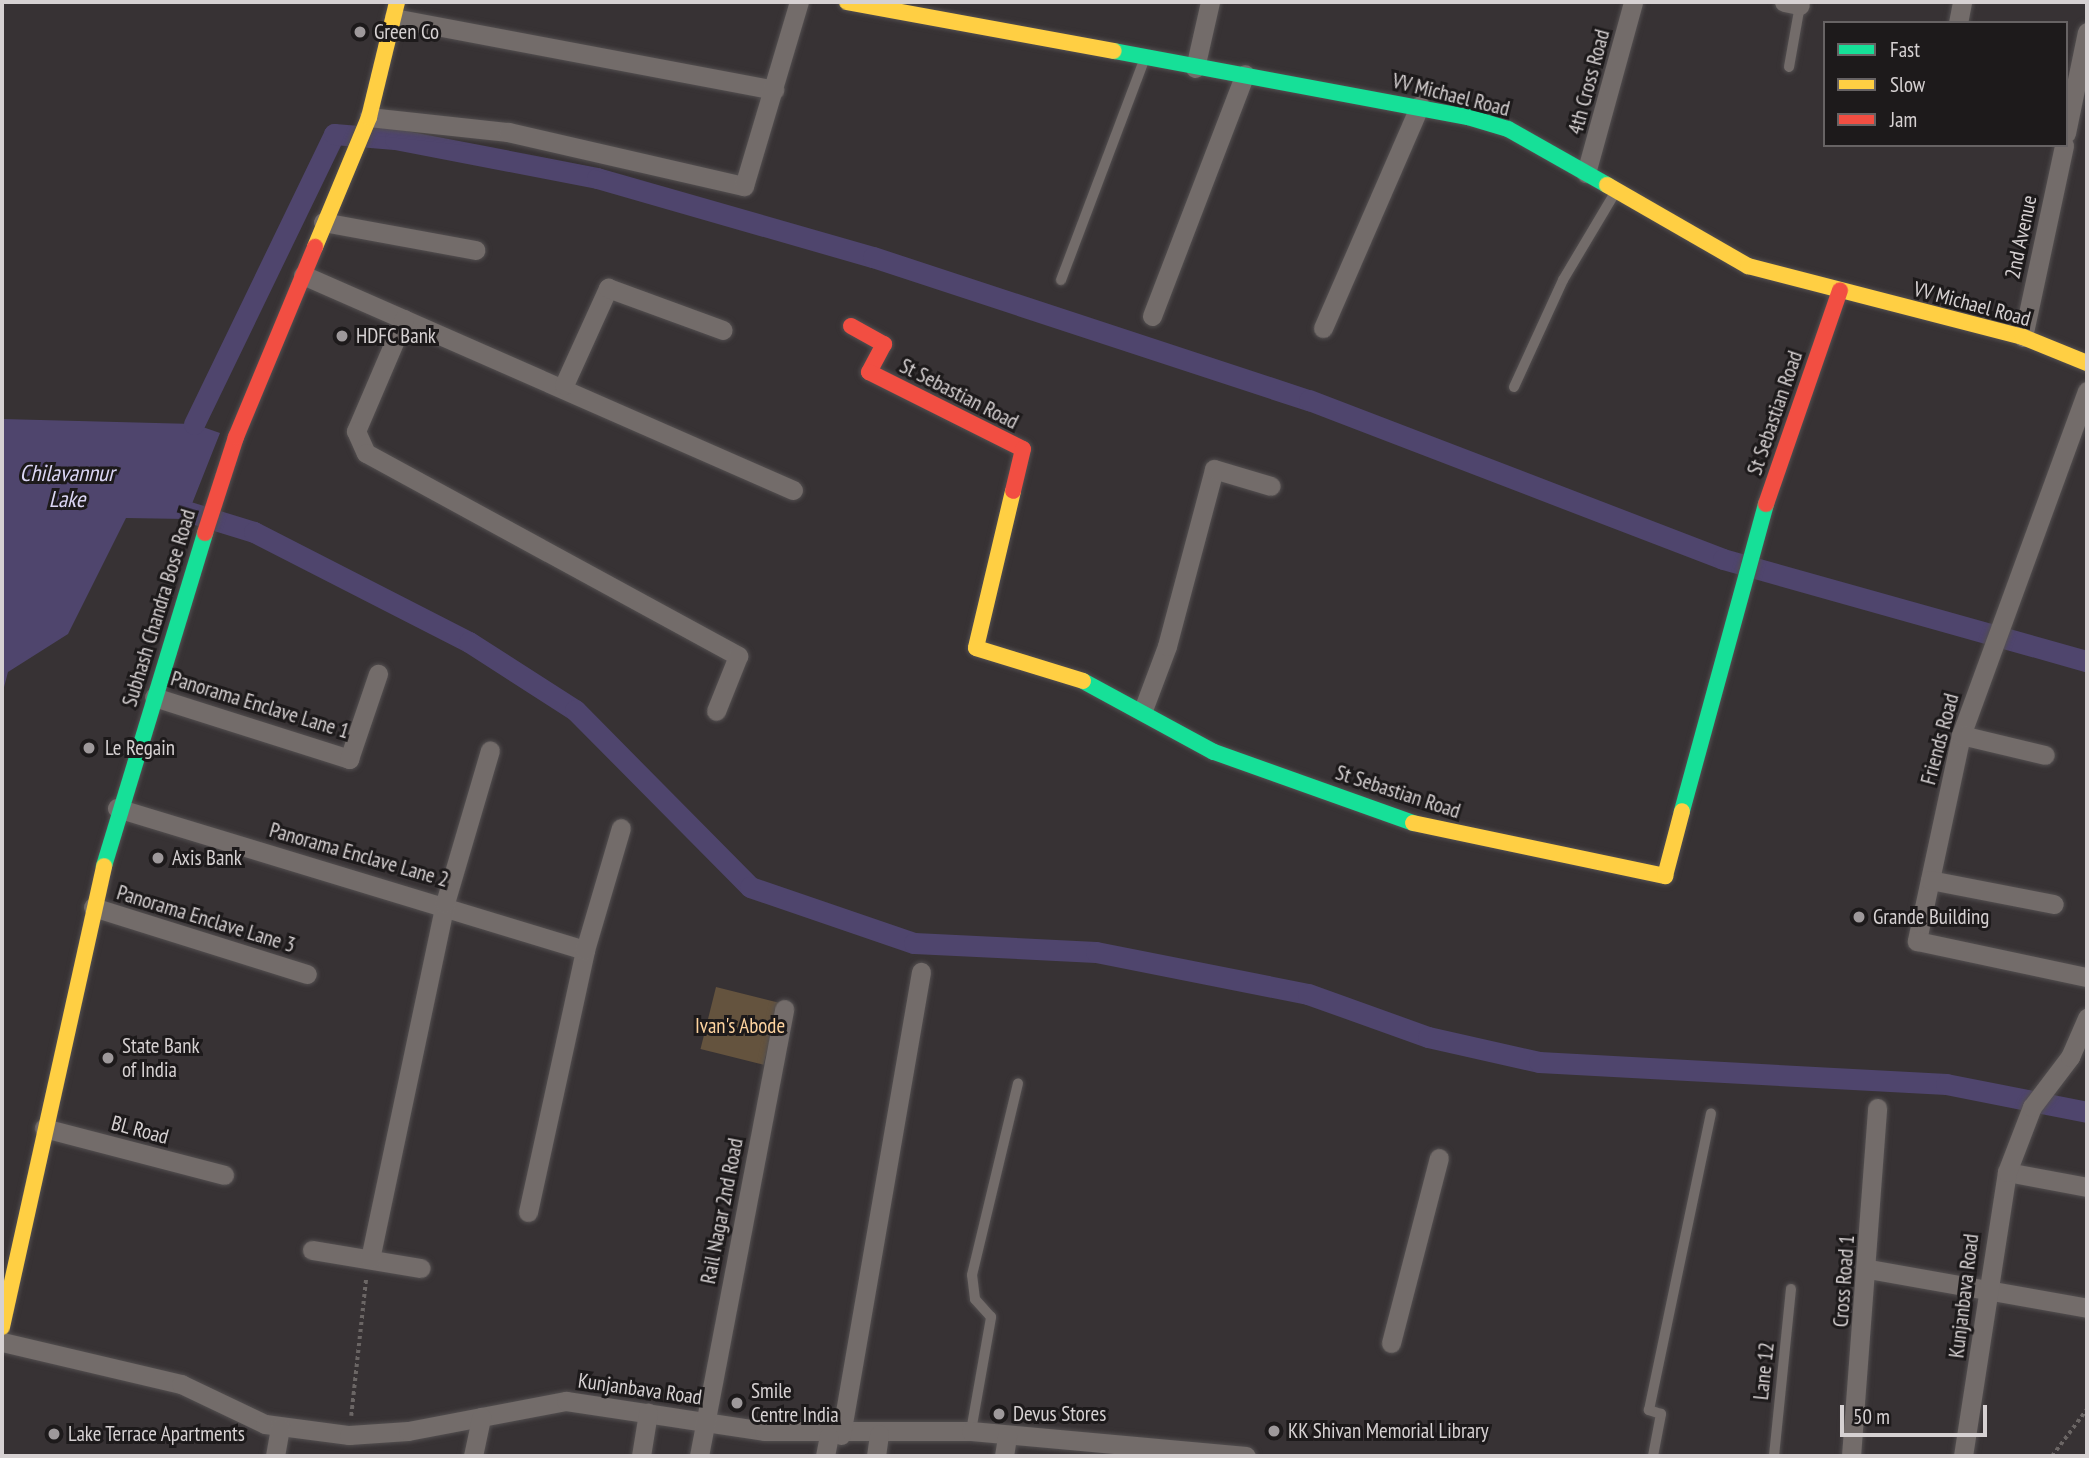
<!DOCTYPE html>
<style>
body{margin:0}
#map{position:relative;width:2089px;height:1458px;overflow:hidden;background:#373234;font-family:"PT Sans Narrow",sans-serif}
div>[style]{position:absolute}
.green>*{inset:0;background:#64533e;transform-origin:0 0}
.water>*{inset:0;background:#4f456d}
.canal>*{height:21px;margin:-10.5px;padding:0 10.5px;transform-origin:10.5px;border-radius:10.5px;background:#4f456d}
.path>*{height:3.5px;margin-top:-1.75px;transform-origin:0;background:repeating-linear-gradient(90deg,#6b6665 0 3.5px,transparent 0 7px)}
.roads{filter:drop-shadow(0 0 2px #534f50) drop-shadow(0 0 2px #534f50)}
.lane>*{height:10px;margin:-5px;padding:0 5px;transform-origin:5px;border-radius:5px;background:#736c6a}
.street>*{height:19px;margin:-9.5px;padding:0 9.5px;transform-origin:9.5px;border-radius:9.5px;background:#736c6a}
.fast>*{height:16px;margin:-8px;padding:0 8px;transform-origin:8px;border-radius:8px;background:#16e098}
.slow>*{height:16px;margin:-8px;padding:0 8px;transform-origin:8px;border-radius:8px;background:#ffcf43}
.jam>*{height:16px;margin:-8px;padding:0 8px;transform-origin:8px;border-radius:8px;background:#f24e42}
.dots>*{width:19px;height:19px;translate:-50% -50%;box-sizing:border-box;border:4px solid #1d1a1b;border-radius:50%}
span{translate:-50% -50%;white-space:nowrap;text-align:center;line-height:1.15;-webkit-text-stroke:6px #1d1a1b;paint-order:stroke}
.poi-label{font-size:21px;color:#d6d1d2}
.left{translate:0 -50%;text-align:left}
.street-label{font-size:21px;color:#d6d1d2}
.park-label{font-size:21px;color:#fdd39f}
.water-label{font-size:23px;color:#dad5f3;font-style:italic}
.frame{position:absolute;inset:0;border:4px solid #d6d1d2;pointer-events:none}
.legend{position:absolute;left:1823px;top:21px;width:245px;height:126px;box-sizing:border-box;background:#1d1a1b;border:2px solid #676364;margin:0;padding:9px 12px;list-style:none;font-size:21px;color:#d6d1d2}
.legend li{display:flex;align-items:center;gap:14px;height:35px}
.legend b{width:35px;border:2px solid #676364}
.scale{position:absolute;left:1840px;top:1405px;width:147px;height:32px;box-sizing:border-box;border:4px solid #d6d1d2;border-top:0;padding-left:9px;font-size:21px;line-height:24px;white-space:nowrap;color:#d6d1d2;-webkit-text-stroke:5px #1d1a1b;paint-order:stroke}
</style>
<div id="map">
<div class="green">
<div style="left:716px;top:987px;width:65px;height:64px;rotate:14deg"></div>
</div>
<div class="water">
<div style="clip-path:polygon(2px 419px,194px 424px,220px 433px,186px 519px,126px 518px,68px 634px,8px 672px,2px 695px)"></div>
</div>
<div class="canal">
<div style="left:194px;top:424px;width:322px;rotate:-64.2deg"></div>
<div style="left:334px;top:134px;width:61px;rotate:4.7deg"></div>
<div style="left:395px;top:139px;width:206px;rotate:10.9deg"></div>
<div style="left:597px;top:178px;width:287px;rotate:16deg"></div>
<div style="left:873px;top:257px;width:459px;rotate:18.2deg"></div>
<div style="left:1309px;top:400px;width:443px;rotate:21deg"></div>
<div style="left:1723px;top:559px;width:378px;rotate:15.7deg"></div>
<div style="left:189px;top:512px;width:68px;rotate:17.1deg"></div>
<div style="left:254px;top:532px;width:242px;rotate:27.1deg"></div>
<div style="left:469px;top:642px;width:126px;rotate:32.7deg"></div>
<div style="left:575px;top:710px;width:249px;rotate:45.3deg"></div>
<div style="left:750px;top:887px;width:173px;rotate:18.9deg"></div>
<div style="left:914px;top:943px;width:182px;rotate:2.8deg"></div>
<div style="left:1096px;top:952px;width:216px;rotate:11.2deg"></div>
<div style="left:1308px;top:994px;width:127px;rotate:19.7deg"></div>
<div style="left:1428px;top:1037px;width:114px;rotate:12.7deg"></div>
<div style="left:1539px;top:1062px;width:408px;rotate:3.1deg"></div>
<div style="left:1946px;top:1084px;width:144px;rotate:11.2deg"></div>
</div>
<div class="path">
<div style="left:351px;top:1416px;width:139px;rotate:-83.8deg"></div>
<div style="left:2052px;top:1456px;width:59px;rotate:-53.3deg"></div>
</div>
<div class="roads">
<div class="lane">
<div style="left:1789px;top:67px;width:63px;rotate:-79.9deg"></div>
<div style="left:1061px;top:280px;width:235px;rotate:-69.3deg"></div>
<div style="left:1514px;top:387px;width:118px;rotate:-65.4deg"></div>
<div style="left:1563px;top:280px;width:104px;rotate:-59.2deg"></div>
<div style="left:971px;top:1431px;width:116px;rotate:-80deg"></div>
<div style="left:991px;top:1317px;width:24px;rotate:-132deg"></div>
<div style="left:975px;top:1299px;width:24px;rotate:-97deg"></div>
<div style="left:972px;top:1275px;width:197px;rotate:-76.5deg"></div>
<div style="left:1653px;top:1456px;width:43px;rotate:-79.2deg"></div>
<div style="left:1661px;top:1414px;width:13px;rotate:-162deg"></div>
<div style="left:1649px;top:1410px;width:303px;rotate:-78.2deg"></div>
<div style="left:1774px;top:1456px;width:168px;rotate:-84.2deg"></div>
</div>
<div class="street">
<div style="left:1784px;top:2px;width:16px;rotate:11deg"></div>
<div style="left:394px;top:18px;width:387px;rotate:10.7deg"></div>
<div style="left:1958px;top:23px;width:21px;rotate:-79deg"></div>
<div style="left:1195px;top:68px;width:68px;rotate:-77.2deg"></div>
<div style="left:369px;top:117px;width:140px;rotate:6.2deg"></div>
<div style="left:508px;top:132px;width:242px;rotate:12.9deg"></div>
<div style="left:744px;top:186px;width:192px;rotate:-73.4deg"></div>
<div style="left:2066px;top:133px;width:103px;rotate:-78.3deg"></div>
<div style="left:1586px;top:173px;width:177px;rotate:-74.6deg"></div>
<div style="left:323px;top:222px;width:155px;rotate:10.4deg"></div>
<div style="left:303px;top:275px;width:535px;rotate:23.69deg"></div>
<div style="left:1152px;top:316px;width:259px;rotate:-69deg"></div>
<div style="left:404px;top:319px;width:122px;rotate:113.2deg"></div>
<div style="left:356px;top:431px;width:24px;rotate:66deg"></div>
<div style="left:366px;top:453px;width:424px;rotate:28.6deg"></div>
<div style="left:738px;top:656px;width:59px;rotate:111.8deg"></div>
<div style="left:1323px;top:328px;width:243px;rotate:-66.5deg"></div>
<div style="left:2023px;top:337px;width:196px;rotate:-77.9deg"></div>
<div style="left:564px;top:385px;width:107px;rotate:-65.6deg"></div>
<div style="left:608px;top:288px;width:122px;rotate:20.1deg"></div>
<div style="left:2087px;top:391px;width:366px;rotate:110.1deg"></div>
<div style="left:1961px;top:735px;width:211px;rotate:102.1deg"></div>
<div style="left:1917px;top:941px;width:174px;rotate:12deg"></div>
<div style="left:154px;top:697px;width:205px;rotate:17.6deg"></div>
<div style="left:349px;top:759px;width:90px;rotate:-71.2deg"></div>
<div style="left:1143px;top:710px;width:68px;rotate:-69.4deg"></div>
<div style="left:1167px;top:646px;width:183px;rotate:-75.1deg"></div>
<div style="left:1214px;top:469px;width:59px;rotate:16.6deg"></div>
<div style="left:1961px;top:735px;width:86px;rotate:13.4deg"></div>
<div style="left:117px;top:808px;width:489px;rotate:16.9deg"></div>
<div style="left:1930px;top:880px;width:126px;rotate:11deg"></div>
<div style="left:93px;top:907px;width:224px;rotate:17.4deg"></div>
<div style="left:44px;top:1128px;width:186px;rotate:14.6deg"></div>
<div style="left:2007px;top:1172px;width:81px;rotate:10.6deg"></div>
<div style="left:528px;top:1212px;width:268px;rotate:-77.7deg"></div>
<div style="left:585px;top:950px;width:127px;rotate:-73.6deg"></div>
<div style="left:312px;top:1250px;width:110px;rotate:9.4deg"></div>
<div style="left:370px;top:1259px;width:364px;rotate:-78.1deg"></div>
<div style="left:445px;top:903px;width:159px;rotate:-73.6deg"></div>
<div style="left:1869px;top:1269px;width:221px;rotate:10.1deg"></div>
<div style="left:2px;top:1342px;width:184px;rotate:13.2deg"></div>
<div style="left:181px;top:1384px;width:93px;rotate:25.5deg"></div>
<div style="left:265px;top:1424px;width:85px;rotate:7.5deg"></div>
<div style="left:349px;top:1435px;width:59px;rotate:-3.9deg"></div>
<div style="left:408px;top:1431px;width:161px;rotate:-10.8deg"></div>
<div style="left:566px;top:1401px;width:200px;rotate:8.6deg"></div>
<div style="left:764px;top:1431px;width:207px"></div>
<div style="left:971px;top:1431px;width:276px;rotate:5.2deg"></div>
<div style="left:1391px;top:1343px;width:191px;rotate:-75.5deg"></div>
<div style="left:841px;top:1435px;width:470px;rotate:-80.2deg"></div>
<div style="left:275px;top:1456px;width:29px;rotate:-80deg"></div>
<div style="left:473px;top:1456px;width:40px;rotate:-78deg"></div>
<div style="left:641px;top:1456px;width:44px;rotate:-80.8deg"></div>
<div style="left:699px;top:1456px;width:455px;rotate:-79.2deg"></div>
<div style="left:825px;top:1456px;width:20px;rotate:-79deg"></div>
<div style="left:876px;top:1456px;width:22px;rotate:-82deg"></div>
<div style="left:1004px;top:1456px;width:20px;rotate:-81deg"></div>
<div style="left:1851px;top:1456px;width:349px;rotate:-85.7deg"></div>
<div style="left:1963px;top:1456px;width:287px;rotate:-81.2deg"></div>
<div style="left:2007px;top:1172px;width:70px;rotate:-69deg"></div>
<div style="left:2032px;top:1107px;width:63px;rotate:-52.8deg"></div>
<div style="left:2070px;top:1057px;width:43px;rotate:-66.4deg"></div>
</div>
<div class="fast">
<div style="left:1114px;top:51px;width:360px;rotate:10.6deg"></div>
<div style="left:1468px;top:117px;width:42px;rotate:16.7deg"></div>
<div style="left:1508px;top:129px;width:114px;rotate:29.5deg"></div>
<div style="left:1083px;top:681px;width:149px;rotate:28.5deg"></div>
<div style="left:1214px;top:752px;width:211px;rotate:19.6deg"></div>
<div style="left:1682px;top:811px;width:318px;rotate:-74.7deg"></div>
<div style="left:104px;top:866px;width:348px;rotate:-73.1deg"></div>
</div>
<div class="slow">
<div style="left:847px;top:2px;width:271px;rotate:10.4deg"></div>
<div style="left:1607px;top:185px;width:163px;rotate:29.9deg"></div>
<div style="left:1748px;top:266px;width:284px;rotate:14.5deg"></div>
<div style="left:2023px;top:337px;width:69px;rotate:22.1deg"></div>
<div style="left:315px;top:247px;width:141px;rotate:-67.4deg"></div>
<div style="left:369px;top:117px;width:118px;rotate:-76.3deg"></div>
<div style="left:1013px;top:491px;width:161px;rotate:103.3deg"></div>
<div style="left:976px;top:648px;width:112px;rotate:17.1deg"></div>
<div style="left:1413px;top:823px;width:258px;rotate:11.9deg"></div>
<div style="left:1665px;top:876px;width:67px;rotate:-75.3deg"></div>
<div style="left:2px;top:1327px;width:472px;rotate:-77.5deg"></div>
</div>
<div class="jam">
<div style="left:851px;top:326px;width:38px;rotate:29deg"></div>
<div style="left:884px;top:344px;width:32px;rotate:118deg"></div>
<div style="left:869px;top:372px;width:172px;rotate:26.6deg"></div>
<div style="left:1023px;top:449px;width:43px;rotate:103.4deg"></div>
<div style="left:1766px;top:504px;width:226px;rotate:-70.9deg"></div>
<div style="left:205px;top:533px;width:101px;rotate:-72.1deg"></div>
<div style="left:236px;top:437px;width:206px;rotate:-67.4deg"></div>
</div>
</div>
<div class="dots">
<div style="left:360px;top:32px;background:#9e999b"></div>
<div style="left:342px;top:336px;background:#9e999b"></div>
<div style="left:89px;top:748px;background:#9e999b"></div>
<div style="left:158px;top:858px;background:#9e999b"></div>
<div style="left:1859px;top:917px;background:#9e999b"></div>
<div style="left:108px;top:1058px;background:#9e999b"></div>
<div style="left:737px;top:1403px;background:#9e999b"></div>
<div style="left:999px;top:1414px;background:#9e999b"></div>
<div style="left:1274px;top:1431px;background:#9e999b"></div>
<div style="left:54px;top:1434px;background:#9e999b"></div>
</div>
<div class="poi-label">
<span class="left" style="left:374px;top:32px">Green Co</span>
<span class="left" style="left:356px;top:336px">HDFC Bank</span>
<span class="left" style="left:105px;top:748px">Le Regain</span>
<span class="left" style="left:172px;top:858px">Axis Bank</span>
<span class="left" style="left:1873px;top:917px">Grande Building</span>
<span class="left" style="left:122px;top:1058px">State Bank<br>of India</span>
<span class="left" style="left:751px;top:1403px">Smile<br>Centre India</span>
<span class="left" style="left:1013px;top:1414px">Devus Stores</span>
<span class="left" style="left:1288px;top:1431px">KK Shivan Memorial Library</span>
<span class="left" style="left:68px;top:1434px">Lake Terrace Apartments</span>
</div>
<div class="street-label">
<span style="left:1589px;top:82px;rotate:-75deg">4th Cross Road</span>
<span style="left:1451px;top:95px;rotate:14deg">VV Michael Road</span>
<span style="left:2021px;top:237px;rotate:-78deg">2nd Avenue</span>
<span style="left:1972px;top:304px;rotate:15deg">VV Michael Road</span>
<span style="left:959px;top:394px;rotate:27deg">St Sebastian Road</span>
<span style="left:1775px;top:413px;rotate:-71deg">St Sebastian Road</span>
<span style="left:159px;top:608px;rotate:-73deg">Subhash Chandra Bose Road</span>
<span style="left:260px;top:705px;rotate:17deg">Panorama Enclave Lane 1</span>
<span style="left:1940px;top:739px;rotate:-75deg">Friends Road</span>
<span style="left:1398px;top:792px;rotate:18deg">St Sebastian Road</span>
<span style="left:359px;top:855px;rotate:16deg">Panorama Enclave Lane 2</span>
<span style="left:206px;top:919px;rotate:17deg">Panorama Enclave Lane 3</span>
<span style="left:140px;top:1130px;rotate:15deg">BL Road</span>
<span style="left:722px;top:1211px;rotate:-79deg">Rail Nagar 2nd Road</span>
<span style="left:1844px;top:1281px;rotate:-86deg">Cross Road 1</span>
<span style="left:1964px;top:1296px;rotate:-83deg">Kunjanbava Road</span>
<span style="left:1764px;top:1371px;rotate:-84deg">Lane 12</span>
<span style="left:640px;top:1389px;rotate:8deg">Kunjanbava Road</span>
</div>
<div class="park-label">
<span style="left:740px;top:1026px">Ivan's Abode</span>
</div>
<div class="water-label">
<span style="left:67px;top:486px">Chilavannur<br>Lake</span>
</div>
<div class="frame"></div>
<ul class="legend">
<li><b style="height:9px;background:#16e098"></b>Fast</li>
<li><b style="height:9px;background:#ffcf43"></b>Slow</li>
<li><b style="height:9px;background:#f24e42"></b>Jam</li>
</ul>
<div class="scale">50 m</div>
</div>
